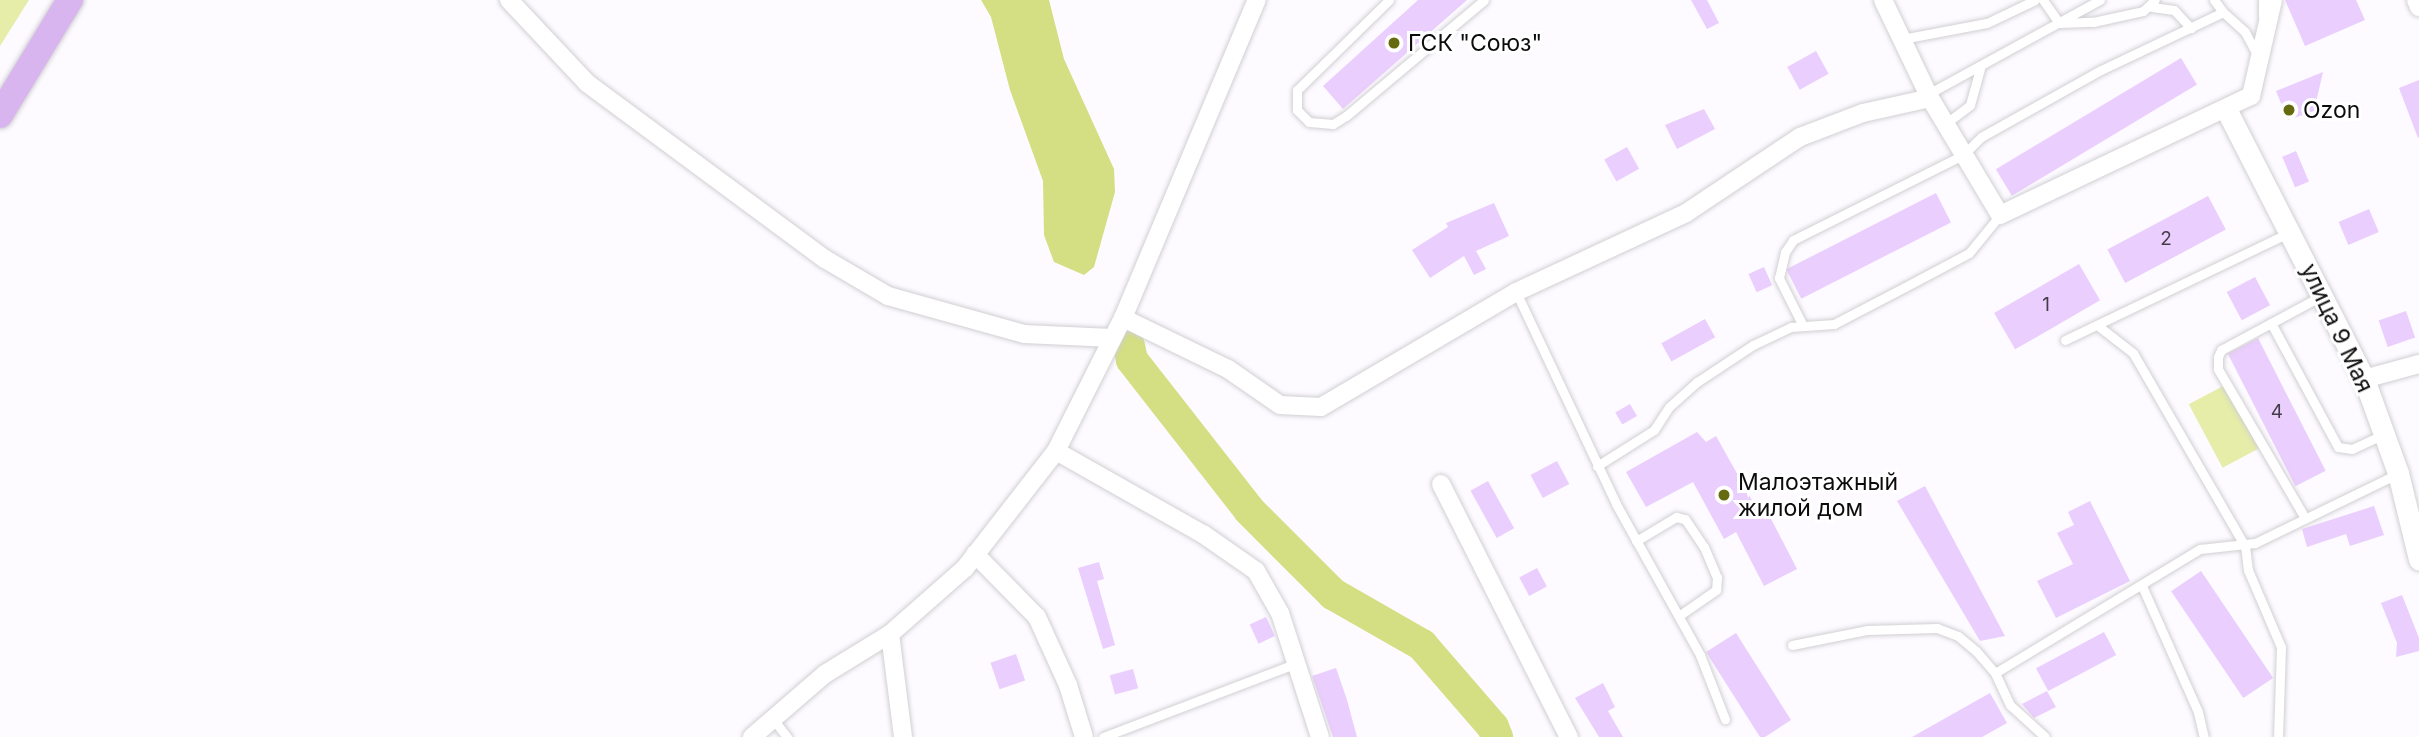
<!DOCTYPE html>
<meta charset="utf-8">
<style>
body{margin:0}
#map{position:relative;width:2419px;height:737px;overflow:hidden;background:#fdfbff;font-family:Inter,sans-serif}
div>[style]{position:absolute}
.green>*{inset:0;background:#e5eda9;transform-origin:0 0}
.water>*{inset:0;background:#d4de82}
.river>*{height:32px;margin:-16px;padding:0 16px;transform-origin:16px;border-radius:16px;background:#d4de82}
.building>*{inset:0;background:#eacefd;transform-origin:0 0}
.roads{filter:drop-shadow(0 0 2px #d1cfd3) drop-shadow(0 0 2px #d1cfd3)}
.service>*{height:9px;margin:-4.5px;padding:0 4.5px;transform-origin:4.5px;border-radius:4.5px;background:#fff}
.minor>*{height:18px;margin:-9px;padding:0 9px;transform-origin:9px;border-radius:9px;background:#fff}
.tertiary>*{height:21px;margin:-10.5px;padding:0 10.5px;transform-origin:10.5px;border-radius:10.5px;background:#fff}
.primary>*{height:26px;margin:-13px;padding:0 13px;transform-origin:13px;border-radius:13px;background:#d9b5ef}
.dots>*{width:19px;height:19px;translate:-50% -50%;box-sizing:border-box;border:4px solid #fff;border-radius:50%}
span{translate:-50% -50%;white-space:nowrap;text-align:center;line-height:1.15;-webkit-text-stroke:6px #fff;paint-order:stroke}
.number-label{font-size:19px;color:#443c49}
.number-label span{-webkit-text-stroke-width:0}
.poi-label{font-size:23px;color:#0c0c0d}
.left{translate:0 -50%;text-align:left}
.street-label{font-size:23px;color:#0c0c0d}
</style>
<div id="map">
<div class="green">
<div style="clip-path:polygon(0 0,29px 0,0 46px)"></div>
<div style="left:2225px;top:385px;width:72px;height:41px;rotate:62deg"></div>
</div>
<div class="water">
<div style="clip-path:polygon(981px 0,1049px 0,1064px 59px,1114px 169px,1115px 192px,1094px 267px,1084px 275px,1054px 262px,1044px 235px,1043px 181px,1010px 90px,991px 17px)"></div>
</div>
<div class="river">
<div style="left:1129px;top:346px;width:14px;rotate:78deg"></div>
<div style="left:1132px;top:360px;width:190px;rotate:52deg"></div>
<div style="left:1249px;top:510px;width:119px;rotate:45deg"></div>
<div style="left:1333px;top:594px;width:103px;rotate:29.8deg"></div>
<div style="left:1422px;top:645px;width:108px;rotate:49.1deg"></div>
<div style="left:1493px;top:727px;width:11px;rotate:68deg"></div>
</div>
<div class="building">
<div style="clip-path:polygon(1418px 0,1467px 0,1343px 109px,1323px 86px)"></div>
<div style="clip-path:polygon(1691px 0,1707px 0,1719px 23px,1707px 29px)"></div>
<div style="clip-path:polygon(2285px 0,2356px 0,2365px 20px,2305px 46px)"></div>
<div style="left:1816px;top:51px;width:26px;height:33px;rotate:61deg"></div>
<div style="left:2181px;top:58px;width:31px;height:216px;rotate:59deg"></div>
<div style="clip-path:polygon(2323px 72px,2314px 111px,2288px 120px,2276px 91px)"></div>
<div style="clip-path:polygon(2419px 80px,2419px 137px,2418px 138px,2399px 88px)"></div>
<div style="clip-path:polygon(1704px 109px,1715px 129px,1677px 149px,1665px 125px)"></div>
<div style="left:1627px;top:147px;width:25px;height:26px;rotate:61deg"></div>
<div style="left:2296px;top:151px;width:33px;height:15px;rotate:67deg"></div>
<div style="left:1936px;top:193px;width:33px;height:168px;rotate:63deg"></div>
<div style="left:2208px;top:196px;width:38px;height:114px;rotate:62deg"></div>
<div style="clip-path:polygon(1494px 203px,1509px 236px,1476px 251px,1486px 269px,1474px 275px,1464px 256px,1430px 278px,1412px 250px,1448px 227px,1446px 223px)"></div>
<div style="left:2369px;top:209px;width:25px;height:33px;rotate:67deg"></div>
<div style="left:2079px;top:264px;width:42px;height:98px;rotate:60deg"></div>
<div style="left:1764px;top:267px;width:20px;height:17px;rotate:66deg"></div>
<div style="left:2255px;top:277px;width:32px;height:32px;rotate:62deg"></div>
<div style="left:2406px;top:311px;width:28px;height:29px;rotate:71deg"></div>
<div style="left:1705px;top:319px;width:21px;height:50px;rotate:61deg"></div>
<div style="left:2258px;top:338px;width:149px;height:34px;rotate:63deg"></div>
<div style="left:1630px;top:404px;width:14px;height:17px;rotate:60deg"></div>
<div style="clip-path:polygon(1697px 432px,1706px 442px,1716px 436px,1762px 518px,1769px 515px,1797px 569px,1764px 586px,1736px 532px,1724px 539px,1693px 482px,1646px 507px,1626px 472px)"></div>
<div style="left:1557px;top:461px;width:26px;height:30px;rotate:62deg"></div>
<div style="left:1488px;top:481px;width:54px;height:20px;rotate:61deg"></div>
<div style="clip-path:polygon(1925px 486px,2005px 636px,1980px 641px,1897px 501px)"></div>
<div style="clip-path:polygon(2090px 501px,2130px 581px,2056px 618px,2037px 581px,2073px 564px,2057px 533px,2074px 525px,2068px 512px)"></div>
<div style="clip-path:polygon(2374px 506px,2384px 535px,2350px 546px,2346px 534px,2307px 547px,2302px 529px)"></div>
<div style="clip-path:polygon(1099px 562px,1104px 579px,1097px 581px,1115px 645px,1103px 649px,1078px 568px)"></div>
<div style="left:1537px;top:568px;width:21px;height:20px;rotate:62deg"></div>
<div style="left:2201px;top:571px;width:129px;height:36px;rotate:56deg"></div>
<div style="clip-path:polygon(2402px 595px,2419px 638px,2419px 651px,2396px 657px,2397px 643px,2381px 603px)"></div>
<div style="left:1266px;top:617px;width:21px;height:18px;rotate:65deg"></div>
<div style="left:2104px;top:632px;width:26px;height:77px;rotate:62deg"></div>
<div style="clip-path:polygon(1736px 633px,1791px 720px,1765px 737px,1760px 737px,1706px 652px)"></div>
<div style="left:1016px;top:654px;width:28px;height:27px;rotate:71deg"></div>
<div style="clip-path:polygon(1336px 668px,1347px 700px,1357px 737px,1333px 737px,1312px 676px)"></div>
<div style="left:1133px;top:669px;width:20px;height:24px;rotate:75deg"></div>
<div style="clip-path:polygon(1603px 683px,1615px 707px,1608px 711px,1623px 737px,1599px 737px,1575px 698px)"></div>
<div style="clip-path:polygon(2047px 691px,2056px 707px,2034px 718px,2022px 704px)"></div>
<div style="clip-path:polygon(1990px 693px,2007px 723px,1982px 737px,1912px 737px)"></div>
</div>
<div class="roads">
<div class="service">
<div style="left:1389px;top:0;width:129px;rotate:135.6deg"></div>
<div style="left:1297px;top:90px;width:20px;rotate:90deg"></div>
<div style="left:1297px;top:110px;width:17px;rotate:45deg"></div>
<div style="left:1309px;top:122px;width:24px;rotate:5deg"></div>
<div style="left:1333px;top:124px;width:15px;rotate:-32deg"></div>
<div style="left:1346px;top:116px;width:180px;rotate:-40deg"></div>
<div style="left:2043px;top:0;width:28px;rotate:55deg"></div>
<div style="left:2059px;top:23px;width:34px;rotate:-2deg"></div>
<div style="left:2093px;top:22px;width:51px;rotate:-12.4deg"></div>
<div style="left:2143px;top:11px;width:16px;rotate:-43deg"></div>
<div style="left:2214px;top:0;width:15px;rotate:53deg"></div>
<div style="left:2152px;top:7px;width:22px;rotate:8deg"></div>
<div style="left:2174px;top:10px;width:25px;rotate:47deg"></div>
<div style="left:2263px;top:16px;width:16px;rotate:-90deg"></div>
<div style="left:1902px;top:39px;width:86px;rotate:-10.7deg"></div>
<div style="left:1987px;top:23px;width:53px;rotate:-25.6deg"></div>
<div style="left:1928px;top:94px;width:196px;rotate:-28.7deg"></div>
<div style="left:1945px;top:124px;width:31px;rotate:-37deg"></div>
<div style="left:1970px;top:105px;width:41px;rotate:-74.6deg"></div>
<div style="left:1516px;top:292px;width:234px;rotate:64.7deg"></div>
<div style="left:1616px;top:504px;width:173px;rotate:60.9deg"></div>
<div style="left:1700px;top:655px;width:69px;rotate:68.7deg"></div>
<div style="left:2271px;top:323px;width:141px;rotate:61.6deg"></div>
<div style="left:2338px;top:447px;width:14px;rotate:8deg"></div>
<div style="left:2352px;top:449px;width:35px;rotate:-25deg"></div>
<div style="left:2097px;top:325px;width:46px;rotate:37.9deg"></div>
<div style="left:2133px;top:353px;width:223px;rotate:59.9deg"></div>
<div style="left:2245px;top:546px;width:24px;rotate:83deg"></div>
<div style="left:2248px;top:570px;width:84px;rotate:66.8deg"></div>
<div style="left:2281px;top:647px;width:90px;rotate:91.9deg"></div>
<div style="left:1803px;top:326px;width:54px;rotate:-116.6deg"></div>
<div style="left:1779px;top:278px;width:27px;rotate:-77deg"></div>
<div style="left:1785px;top:252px;width:14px;rotate:-56deg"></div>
<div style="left:1793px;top:240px;width:190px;rotate:-26.6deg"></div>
<div style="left:1963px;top:155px;width:25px;rotate:-45deg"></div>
<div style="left:1981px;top:137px;width:137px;rotate:-29.2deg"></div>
<div style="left:2101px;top:70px;width:135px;rotate:-25.4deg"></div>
<div style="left:2223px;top:12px;width:30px;rotate:42deg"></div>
<div style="left:2245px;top:32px;width:30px;rotate:62deg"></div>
<div style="left:2065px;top:340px;width:250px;rotate:-25.6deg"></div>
<div style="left:1597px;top:466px;width:67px;rotate:-32.3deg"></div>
<div style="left:1654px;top:430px;width:27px;rotate:-57deg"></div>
<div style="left:1669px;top:407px;width:38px;rotate:-42deg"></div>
<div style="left:1697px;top:382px;width:67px;rotate:-33.5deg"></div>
<div style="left:1753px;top:345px;width:42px;rotate:-25.3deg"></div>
<div style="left:1791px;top:327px;width:43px;rotate:-4deg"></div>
<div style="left:1834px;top:324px;width:80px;rotate:-27.5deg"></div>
<div style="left:1905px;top:287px;width:72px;rotate:-28deg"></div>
<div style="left:1969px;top:253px;width:49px;rotate:-50.8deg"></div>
<div style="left:2305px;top:518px;width:173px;rotate:-120.3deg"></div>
<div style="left:2218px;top:369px;width:12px;rotate:-90deg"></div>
<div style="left:2218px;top:357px;width:8px;rotate:-67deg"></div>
<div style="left:2221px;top:350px;width:116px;rotate:-28.3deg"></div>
<div style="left:1636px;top:541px;width:47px;rotate:-31deg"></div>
<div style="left:1676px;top:517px;width:9px;rotate:13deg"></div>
<div style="left:1685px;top:519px;width:34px;rotate:56deg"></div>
<div style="left:1704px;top:547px;width:33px;rotate:67deg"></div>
<div style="left:1717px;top:577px;width:13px;rotate:94deg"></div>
<div style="left:1716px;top:590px;width:44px;rotate:145.2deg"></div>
<div style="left:2142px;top:586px;width:138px;rotate:66deg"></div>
<div style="left:2198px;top:712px;width:26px;rotate:77deg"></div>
<div style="left:1792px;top:645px;width:76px;rotate:-11.3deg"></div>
<div style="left:1867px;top:630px;width:70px;rotate:-1.6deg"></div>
<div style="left:1937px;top:628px;width:22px;rotate:21deg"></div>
<div style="left:1958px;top:636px;width:23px;rotate:40deg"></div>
<div style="left:1976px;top:651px;width:29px;rotate:49deg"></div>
<div style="left:1995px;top:673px;width:35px;rotate:65deg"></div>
<div style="left:2010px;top:705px;width:47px;rotate:42.4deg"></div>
<div style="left:1995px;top:673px;width:240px;rotate:-31.2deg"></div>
<div style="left:2200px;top:549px;width:55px;rotate:-6.2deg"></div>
<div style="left:2255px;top:543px;width:158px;rotate:-25.9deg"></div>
<div style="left:773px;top:719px;width:23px;rotate:52deg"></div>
<div style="left:1103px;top:737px;width:208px;rotate:-20.9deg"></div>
</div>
<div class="minor">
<div style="left:509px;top:0;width:114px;rotate:46.8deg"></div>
<div style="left:587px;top:83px;width:296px;rotate:36.5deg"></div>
<div style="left:825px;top:259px;width:73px;rotate:30.4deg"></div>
<div style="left:888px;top:296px;width:141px;rotate:15.6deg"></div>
<div style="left:1024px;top:334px;width:88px;rotate:2.6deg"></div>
<div style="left:1883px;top:0;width:109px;rotate:64.4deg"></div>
<div style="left:1930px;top:98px;width:136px;rotate:59.1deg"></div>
<div style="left:2000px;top:215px;width:278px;rotate:-25.4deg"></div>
<div style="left:2251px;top:96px;width:98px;rotate:-77.1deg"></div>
<div style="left:2416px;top:0;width:8px;rotate:67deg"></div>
<div style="left:1123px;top:318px;width:117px;rotate:25.9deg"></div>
<div style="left:1228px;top:369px;width:63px;rotate:34.7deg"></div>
<div style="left:1280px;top:405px;width:41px;rotate:2.8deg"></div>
<div style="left:1321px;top:407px;width:226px;rotate:-30.5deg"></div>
<div style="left:1516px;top:292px;width:187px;rotate:-24.9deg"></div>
<div style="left:1686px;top:213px;width:137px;rotate:-33.7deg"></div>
<div style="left:1800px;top:137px;width:67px;rotate:-20.9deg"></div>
<div style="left:1863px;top:113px;width:69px;rotate:-12.6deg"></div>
<div style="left:2364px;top:379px;width:57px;rotate:-15.3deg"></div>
<div style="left:1056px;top:451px;width:169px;rotate:29.5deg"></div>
<div style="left:1203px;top:534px;width:65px;rotate:34.9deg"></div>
<div style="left:1256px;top:571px;width:48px;rotate:60.3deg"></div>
<div style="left:1280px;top:613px;width:130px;rotate:72.1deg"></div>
<div style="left:1441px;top:484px;width:284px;rotate:63.2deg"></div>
<div style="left:975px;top:554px;width:88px;rotate:45.5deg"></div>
<div style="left:1037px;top:617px;width:75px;rotate:65.5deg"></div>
<div style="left:1068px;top:685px;width:54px;rotate:72.9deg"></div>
<div style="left:890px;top:634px;width:104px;rotate:82.8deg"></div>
<div style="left:752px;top:737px;width:96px;rotate:-40.8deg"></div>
<div style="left:825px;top:674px;width:76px;rotate:-31.6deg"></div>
<div style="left:890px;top:634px;width:100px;rotate:-41.3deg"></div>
<div style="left:965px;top:568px;width:148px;rotate:-52.1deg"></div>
<div style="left:1056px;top:451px;width:149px;rotate:-63.3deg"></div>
<div style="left:1123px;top:318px;width:345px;rotate:-67.2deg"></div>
</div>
<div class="tertiary">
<div style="left:2226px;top:109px;width:303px;rotate:62.9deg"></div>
<div style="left:2364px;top:379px;width:100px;rotate:70.1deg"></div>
<div style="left:2398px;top:473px;width:89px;rotate:76.3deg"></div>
</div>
<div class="primary">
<div style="left:0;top:115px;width:135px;rotate:-58.7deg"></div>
</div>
</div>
<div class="dots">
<div style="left:1394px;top:43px;background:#646a0d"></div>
<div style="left:2289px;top:110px;background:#646a0d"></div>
<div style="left:1724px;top:495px;background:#646a0d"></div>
</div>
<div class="number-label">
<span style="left:2166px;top:239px">2</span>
<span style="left:2046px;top:305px">1</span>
<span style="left:2277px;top:412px">4</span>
</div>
<div class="poi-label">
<span class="left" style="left:1408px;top:43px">ГСК "Союз"</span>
<span class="left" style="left:2303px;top:110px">Ozon</span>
<span class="left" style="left:1738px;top:495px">Малоэтажный<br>жилой дом</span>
</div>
<div class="street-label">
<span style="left:2337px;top:328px;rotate:65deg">улица 9 Мая</span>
</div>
</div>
